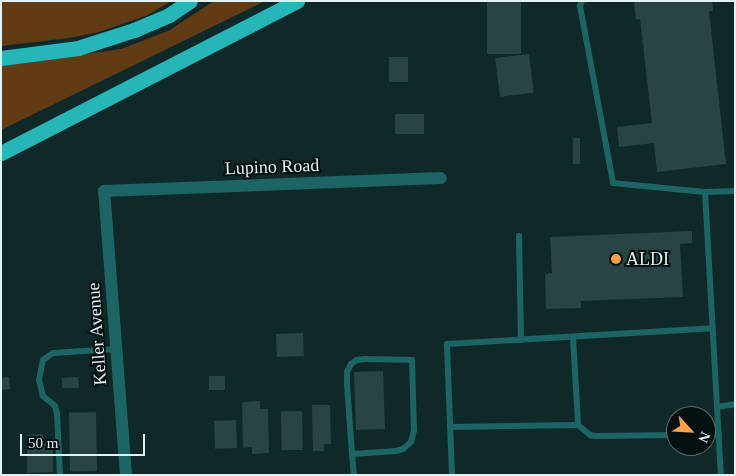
<!DOCTYPE html>
<style>
body{margin:0}
#map{position:relative;width:736px;height:476px;overflow:hidden;background:#0f2929;font-family:Georgia,serif}
div>[style]{position:absolute}
.green>*{inset:0;background:#603b14}
.building>*{inset:0;background:#294444;transform-origin:0 0}
.lane>*{height:6px;margin:-3px;padding:0 3px;transform-origin:3px;border-radius:3px;background:#1d6465}
.street>*{height:12px;margin:-6px;padding:0 6px;transform-origin:6px;border-radius:6px;background:#1d6465}
.highway>*{height:15px;margin:-7.5px;padding:0 7.5px;transform-origin:7.5px;border-radius:7.5px;background:#26b6b7}
.dots>*{width:14px;height:14px;translate:-50% -50%;box-sizing:border-box;border:2px solid #051010;border-radius:50%}
span{translate:-50% -50%;white-space:nowrap;text-align:center;line-height:1.15;-webkit-text-stroke:4px #051010;paint-order:stroke}
.street-label{font-size:18px;color:#e2f1f1}
.poi-label{font-size:18px;color:#e2f1f1}
.left{translate:0 -50%;text-align:left}
.frame{position:absolute;inset:0;border:2px solid #e2f1f1;pointer-events:none}
.north{position:absolute;left:666px;top:406px;width:50px;height:50px;box-sizing:border-box;background:#051010;border:1px solid #5d6a6a;border-radius:50%;rotate:115deg;font-size:14px;font-weight:700;line-height:20px;text-align:center;color:#e2f1f1}
.north::after{content:'';display:block;margin:auto;width:18px;height:22px;background:#f7a149;clip-path:polygon(50% 0,100% 100%,50% 72%,0 100%)}
.scale{position:absolute;left:20px;top:434px;width:125px;height:22px;box-sizing:border-box;border:2px solid #e2f1f1;border-top:0;padding-left:6px;font-size:15px;line-height:18px;white-space:nowrap;color:#e2f1f1;-webkit-text-stroke:4px #051010;paint-order:stroke}
</style>
<div id="map">
<div class="green">
<div style="clip-path:polygon(1px 1px,171px 1px,148px 15px,99px 32px,69px 38px,1px 46px)"></div>
<div style="clip-path:polygon(214px 1px,265px 1px,1px 130px,1px 66px,121px 49px,168px 31px)"></div>
</div>
<div class="building">
<div style="left:487px;top:1px;width:34px;height:53px"></div>
<div style="clip-path:polygon(634px 1px,712px 1px,713px 11px,709px 11px,726px 164px,657px 172px,654px 143px,619px 147px,617px 127px,652px 123px,640px 19px,636px 20px)"></div>
<div style="left:529px;top:54px;width:39px;height:34px;rotate:83deg"></div>
<div style="left:389px;top:57px;width:19px;height:25px"></div>
<div style="left:395px;top:114px;width:29px;height:20px"></div>
<div style="left:573px;top:138px;width:7px;height:26px"></div>
<div style="clip-path:polygon(692px 231px,692px 243px,680px 244px,683px 297px,581px 301px,581px 308px,546px 309px,545px 274px,552px 273px,550px 237px)"></div>
<div style="left:303px;top:333px;width:23px;height:27px;rotate:88deg"></div>
<div style="left:383px;top:371px;width:58px;height:29px;rotate:88deg"></div>
<div style="left:225px;top:376px;width:14px;height:16px;rotate:90deg"></div>
<div style="clip-path:polygon(9px 377px,10px 389px,1px 390px,1px 378px)"></div>
<div style="clip-path:polygon(78px 377px,79px 388px,62px 388px,62px 378px)"></div>
<div style="clip-path:polygon(260px 401px,260px 409px,268px 409px,269px 453px,252px 454px,252px 447px,243px 448px,242px 402px)"></div>
<div style="clip-path:polygon(312px 405px,330px 405px,331px 444px,324px 444px,324px 451px,313px 451px)"></div>
<div style="left:302px;top:411px;width:39px;height:21px;rotate:89deg"></div>
<div style="left:96px;top:412px;width:59px;height:27px;rotate:89deg"></div>
<div style="left:236px;top:420px;width:28px;height:22px;rotate:88deg"></div>
<div style="clip-path:polygon(43px 434px,43px 443px,53px 443px,53px 472px,27px 473px,27px 435px)"></div>
</div>
<div class="lane">
<div style="left:582px;top:1px;width:5px;rotate:112deg"></div>
<div style="left:580px;top:6px;width:180px;rotate:79.4deg"></div>
<div style="left:613px;top:183px;width:92px;rotate:5.6deg"></div>
<div style="left:705px;top:192px;width:30px;rotate:-2deg"></div>
<div style="left:705px;top:192px;width:283px;rotate:86.8deg"></div>
<div style="left:519px;top:236px;width:104px;rotate:88.9deg"></div>
<div style="left:573px;top:337px;width:88px;rotate:86.7deg"></div>
<div style="left:717px;top:407px;width:18px;rotate:-9deg"></div>
<div style="left:450px;top:427px;width:128px;rotate:-0.9deg"></div>
<div style="left:578px;top:425px;width:16px;rotate:40deg"></div>
<div style="left:590px;top:435px;width:6px;rotate:9deg"></div>
<div style="left:596px;top:436px;width:80px;rotate:-0.7deg"></div>
<div style="left:706px;top:434px;width:13px"></div>
<div style="left:352px;top:454px;width:70px;rotate:-94.1deg"></div>
<div style="left:347px;top:384px;width:12px;rotate:-90deg"></div>
<div style="left:347px;top:372px;width:9px;rotate:-63deg"></div>
<div style="left:351px;top:364px;width:7px;rotate:-34deg"></div>
<div style="left:357px;top:360px;width:8px;rotate:-7deg"></div>
<div style="left:365px;top:359px;width:47px;rotate:1.2deg"></div>
<div style="left:412px;top:360px;width:70px;rotate:88.4deg"></div>
<div style="left:414px;top:430px;width:12px;rotate:104deg"></div>
<div style="left:411px;top:442px;width:11px;rotate:139deg"></div>
<div style="left:403px;top:449px;width:7px;rotate:164deg"></div>
<div style="left:396px;top:451px;width:44px;rotate:176.1deg"></div>
<div style="left:352px;top:454px;width:21px;rotate:85deg"></div>
<div style="left:60px;top:475px;width:61px;rotate:-92.8deg"></div>
<div style="left:57px;top:414px;width:8px;rotate:-104deg"></div>
<div style="left:55px;top:406px;width:16px;rotate:-140deg"></div>
<div style="left:43px;top:396px;width:16px;rotate:-104deg"></div>
<div style="left:39px;top:380px;width:20px;rotate:-79deg"></div>
<div style="left:43px;top:360px;width:12px;rotate:-35deg"></div>
<div style="left:53px;top:353px;width:63px;rotate:-3.6deg"></div>
<div style="left:452px;top:475px;width:131px;rotate:-92.2deg"></div>
<div style="left:447px;top:344px;width:266px;rotate:-3.4deg"></div>
</div>
<div class="street">
<div style="left:126px;top:475px;width:285px;rotate:-94.4deg"></div>
<div style="left:104px;top:191px;width:337px;rotate:-2.2deg"></div>
</div>
<div class="highway">
<div style="left:1px;top:58px;width:78px;rotate:-7.4deg"></div>
<div style="left:78px;top:48px;width:59px;rotate:-17.8deg"></div>
<div style="left:134px;top:30px;width:38px;rotate:-23deg"></div>
<div style="left:169px;top:15px;width:25px;rotate:-34deg"></div>
<div style="left:1px;top:153px;width:333px;rotate:-27.2deg"></div>
</div>
<div class="dots">
<div style="left:616px;top:259px;background:#f7a149"></div>
</div>
<div class="street-label">
<span style="left:272px;top:167px;rotate:-2deg">Lupino Road</span>
<span style="left:97px;top:334px;rotate:-94deg">Keller Avenue</span>
</div>
<div class="poi-label">
<span class="left" style="left:626px;top:259px">ALDI</span>
</div>
<div class="frame"></div>
<div class="north">N</div>
<div class="scale">50 m</div>
</div>
